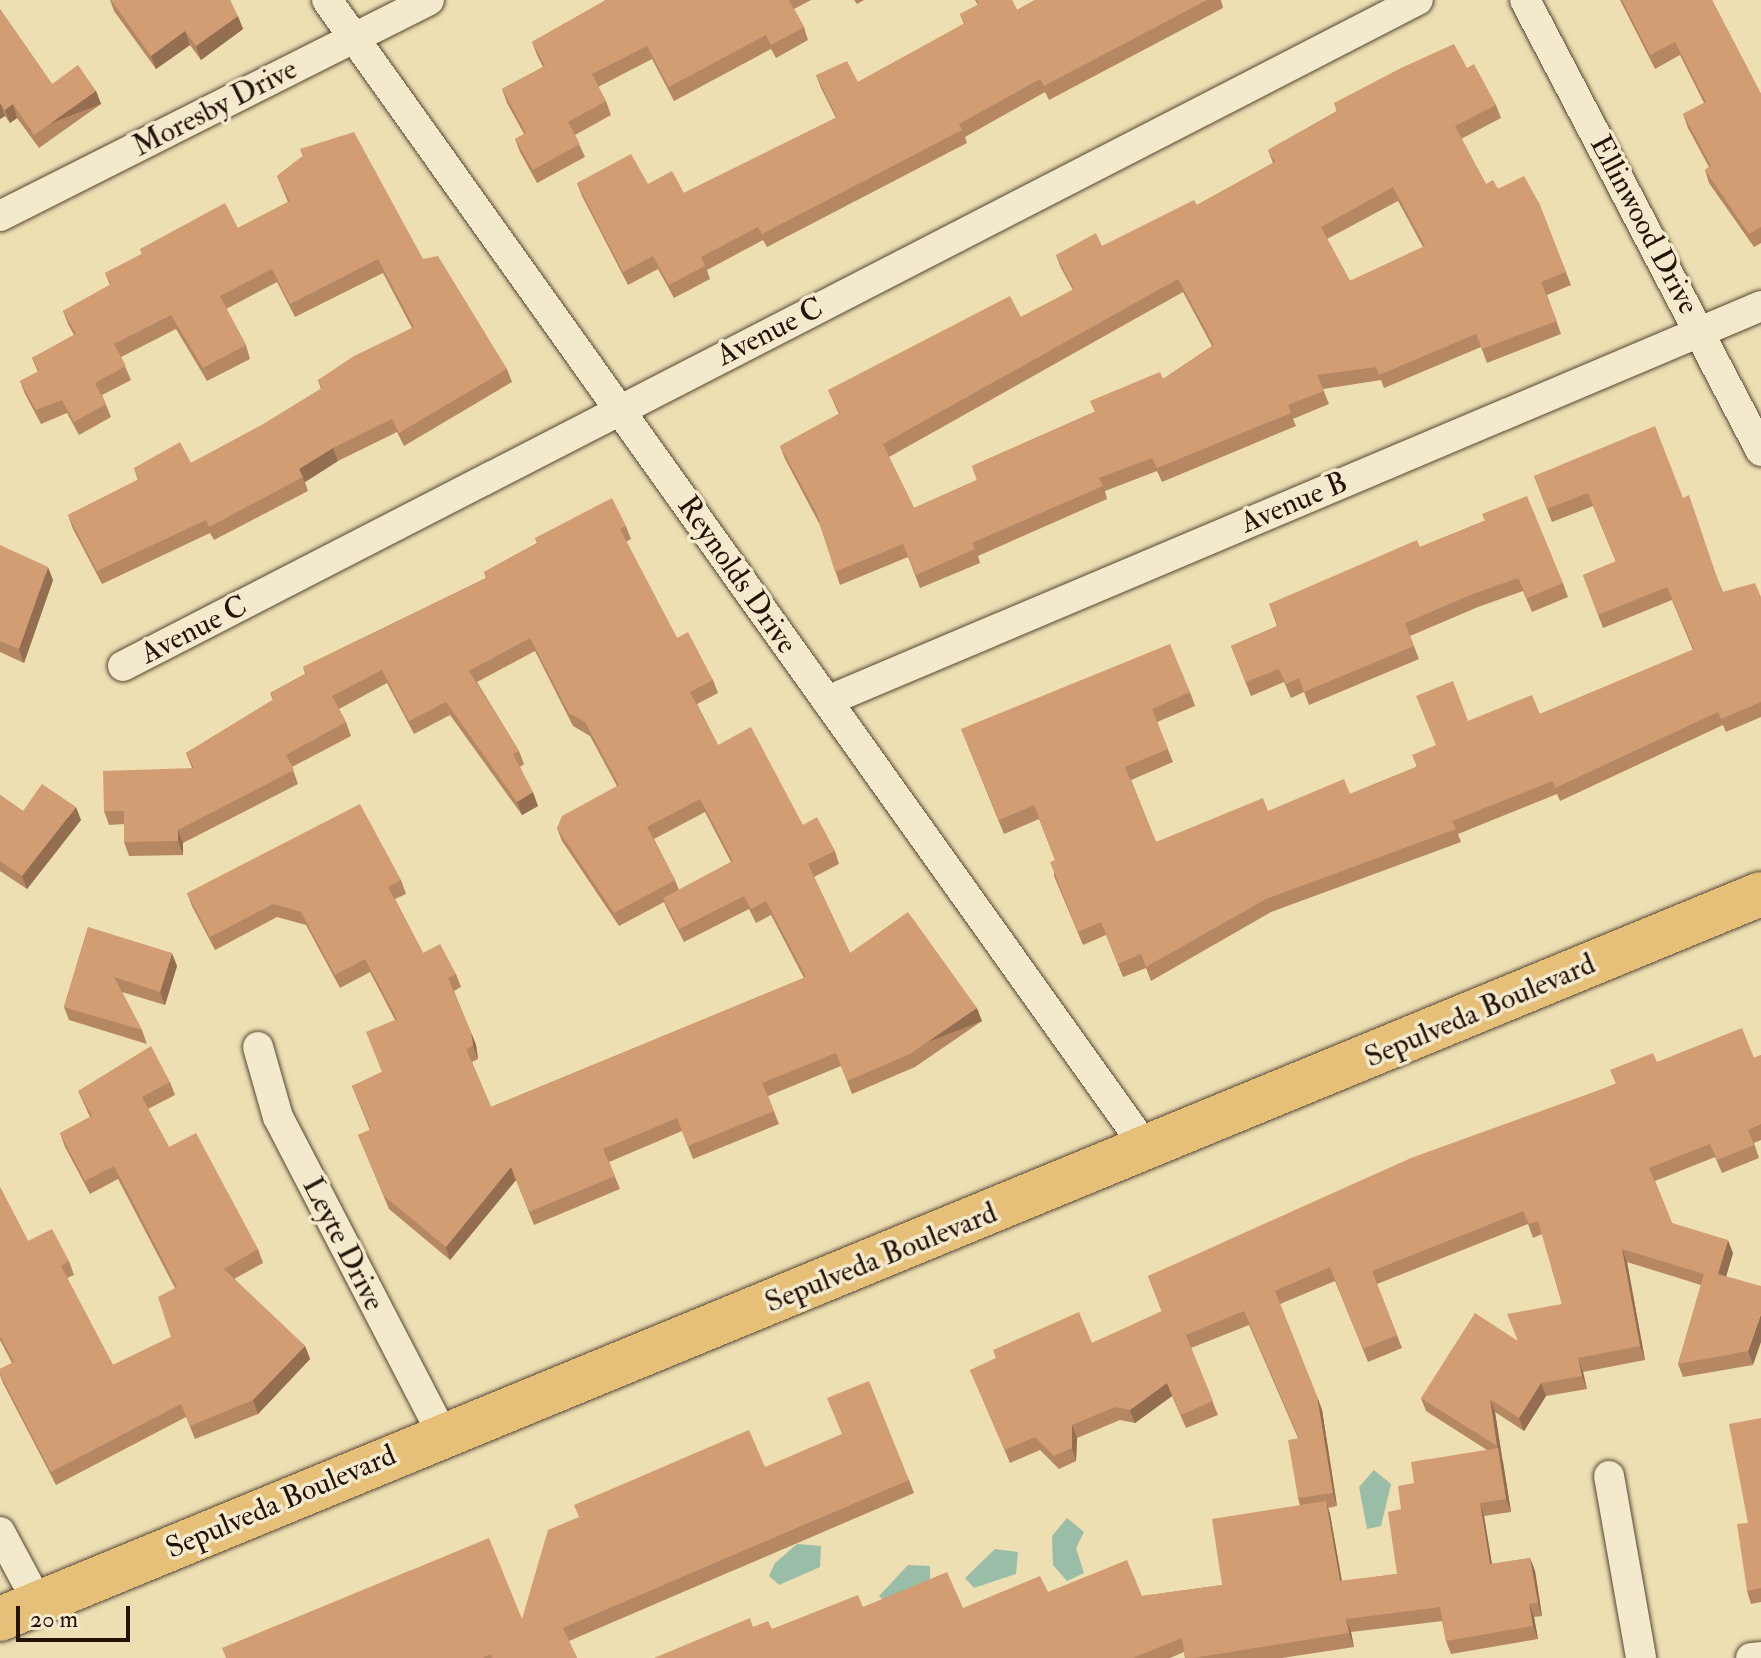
<!DOCTYPE html>
<style>
body{margin:0}
#map{position:relative;width:1761px;height:1658px;overflow:hidden;background:#eddfb2;font-family:"IM FELL Double Pica",serif}
div>[style]{position:absolute}
.water>*{inset:0;background:#9abda7}
.roads{filter:drop-shadow(0 0 2px #564634) drop-shadow(0 0 2px #564634)}
.minor>*{height:30px;margin:-15px;padding:0 15px;transform-origin:15px;border-radius:15px;background:#f3eacd}
.primary>*{height:44px;margin:-22px;padding:0 22px;transform-origin:22px;border-radius:22px;background:#e6c079}
.wall>*{inset:0;background:#b58763}
.shaded-wall>*{inset:0;background:#936e50;transform-origin:0 0}
.building>*{inset:0;background:#d29d73}
span{translate:-50% -50%;white-space:nowrap;text-align:center;line-height:1.15;-webkit-text-stroke:7px #f3eacd;paint-order:stroke}
.street-label{font-size:30px;color:#24130a}
.scale{position:absolute;left:16px;top:1606px;width:114px;height:36px;box-sizing:border-box;border:4px solid #24130a;border-top:0;padding-left:10px;font-size:24px;line-height:28px;white-space:nowrap;color:#24130a;-webkit-text-stroke:6px #f3eacd;paint-order:stroke}
</style>
<div id="map">
<div class="water">
<div style="clip-path:polygon(1374px 1470px,1391px 1484px,1381px 1526px,1367px 1529px,1359px 1487px)"></div>
<div style="clip-path:polygon(1067px 1518px,1084px 1532px,1076px 1548px,1084px 1573px,1067px 1581px,1053px 1565px,1052px 1536px)"></div>
<div style="clip-path:polygon(797px 1544px,821px 1546px,820px 1567px,779px 1585px,769px 1576px,775px 1563px)"></div>
<div style="clip-path:polygon(995px 1549px,1018px 1552px,1016px 1574px,974px 1588px,965px 1578px)"></div>
<div style="clip-path:polygon(908px 1565px,930px 1566px,930px 1588px,890px 1606px,879px 1596px)"></div>
</div>
<div class="roads">
<div class="minor">
<div style="left:327px;top:0;width:1412px;rotate:54.49deg"></div>
<div style="left:1525px;top:0;width:509px;rotate:62.38deg"></div>
<div style="left:0;top:216px;width:480px;rotate:-26.7deg"></div>
<div style="left:123px;top:666px;width:1456px;rotate:-27.22deg"></div>
<div style="left:827px;top:701px;width:1014px;rotate:-22.92deg"></div>
<div style="left:258px;top:1047px;width:73px;rotate:74.1deg"></div>
<div style="left:278px;top:1117px;width:358px;rotate:62.6deg"></div>
<div style="left:1609px;top:1476px;width:185px;rotate:80deg"></div>
<div style="left:0;top:1532px;width:81px;rotate:61.8deg"></div>
<div style="left:1751px;top:1658px;width:10px;rotate:-6deg"></div>
</div>
<div class="primary">
<div style="left:0;top:1619px;width:1904px;rotate:-22.38deg"></div>
</div>
</div>
<div class="wall">
<div style="clip-path:polygon(110px 0,230px 0,243px 29px,201px 60px,190px 45px,156px 69px,114px 11px)"></div>
<div style="clip-path:polygon(606px 0,811px 0,794px 9px,804px 27px,808px 40px,776px 58px,771px 49px,674px 101px,652px 59px,598px 87px,606px 101px,611px 115px,575px 135px,585px 157px,537px 183px,520px 152px,515px 139px,524px 134px,507px 103px,502px 89px,543px 67px,537px 55px,532px 42px)"></div>
<div style="clip-path:polygon(854px 0,864px 0,857px 4px)"></div>
<div style="clip-path:polygon(975px 0,1012px 0,1017px 10px,1035px 0,1221px 0,1223px 8px,1049px 100px,1045px 92px,965px 137px,967px 143px,767px 247px,763px 240px,707px 270px,710px 279px,674px 298px,658px 269px,628px 285px,582px 196px,577px 183px,648px 184px,684px 193px,836px 118px,821px 88px,816px 75px,858px 82px,964px 24px,960px 14px,978px 5px)"></div>
<div style="clip-path:polygon(1620px 0,1712px 0,1761px 94px,1761px 243px,1754px 247px,1709px 183px,1705px 170px,1709px 167px,1688px 128px,1683px 114px,1704px 103px,1680px 55px,1655px 69px)"></div>
<div style="clip-path:polygon(0 9px,52px 84px,96px 91px,101px 104px,39px 148px,17px 118px,10px 123px,5px 116px,0 119px)"></div>
<div style="clip-path:polygon(evenodd,1467px 68px,1496px 105px,1501px 118px,1461px 139px,1486px 184px,1539px 203px,1571px 285px,1547px 295px,1561px 334px,1487px 363px,1481px 347px,1384px 388px,1381px 380px,1323px 389px,1329px 404px,1293px 419px,1296px 426px,1162px 482px,1157px 471px,1105px 491px,1107px 499px,978px 556px,980px 563px,920px 588px,908px 557px,840px 585px,820px 525px,785px 459px,780px 446px,839px 414px,828px 390px,1021px 317px,1073px 290px,1061px 268px,1056px 255px,1102px 246px,1197px 205px,1273px 163px,1268px 150px,1337px 111px,1334px 103px,1467px 68px,1398px 201px,1423px 247px,1350px 281px,1327px 239px,1398px 201px,1467px 68px,1183px 292px,1212px 346px,1163px 379px,1094px 412px,972px 466px,977px 480px,914px 508px,889px 457px,1183px 292px)"></div>
<div style="clip-path:polygon(300px 149px,423px 259px,507px 369px,512px 382px,404px 446px,397px 432px,338px 461px,305px 482px,308px 491px,214px 540px,210px 533px,102px 584px,73px 529px,68px 515px,138px 480px,134px 468px,191px 463px,262px 425px,321px 389px,318px 380px,412px 328px,383px 273px,295px 317px,277px 282px,226px 309px,246px 345px,250px 359px,207px 381px,176px 329px,121px 357px,131px 380px,102px 395px,111px 417px,79px 435px,67px 413px,41px 424px,25px 394px,20px 381px,38px 372px,32px 358px,74px 335px,68px 324px,63px 311px,110px 285px,105px 273px,142px 254px,140px 249px,238px 228px,288px 202px,277px 176px,303px 156px)"></div>
<div style="clip-path:polygon(1534px 476px,1683px 498px,1723px 592px,1761px 597px,1761px 717px,1726px 732px,1723px 725px,1560px 801px,1557px 794px,1458px 834px,1461px 842px,1271px 912px,1151px 981px,1146px 968px,1123px 977px,1106px 935px,1083px 945px,1054px 876px,1055px 860px,1039px 819px,1004px 834px,961px 729px,1190px 692px,1195px 706px,1157px 722px,1173px 762px,1131px 780px,1156px 842px,1268px 811px,1350px 794px,1416px 767px,1436px 745px,1468px 721px,1540px 714px,1693px 650px,1672px 600px,1603px 628px,1583px 575px,1616px 562px,1593px 506px,1552px 522px)"></div>
<div style="clip-path:polygon(1484px 521px,1563px 583px,1568px 597px,1532px 612px,1523px 591px,1478px 607px,1410px 636px,1419px 659px,1309px 705px,1304px 692px,1291px 698px,1284px 682px,1251px 696px,1231px 646px,1277px 626px,1269px 604px,1420px 547px)"></div>
<div style="clip-path:polygon(evenodd,626px 526px,631px 539px,626px 542px,677px 638px,713px 680px,718px 693px,697px 704px,718px 745px,803px 825px,835px 851px,839px 864px,814px 877px,850px 953px,982px 1021px,915px 1067px,852px 1094px,841px 1066px,768px 1096px,779px 1124px,693px 1159px,682px 1131px,609px 1162px,620px 1189px,534px 1225px,516px 1180px,450px 1260px,389px 1209px,358px 1135px,370px 1130px,352px 1086px,382px 1072px,395px 1020px,370px 972px,340px 988px,306px 925px,277px 917px,215px 950px,192px 906px,187px 893px,401px 880px,406px 894px,395px 899px,423px 953px,456px 974px,461px 987px,454px 991px,476px 1045px,478px 1059px,472px 1062px,491px 1107px,804px 978px,771px 915px,756px 923px,749px 909px,684px 942px,668px 911px,664px 902px,619px 926px,562px 841px,557px 828px,617px 786px,590px 736px,573px 726px,535px 651px,477px 682px,519px 751px,524px 764px,520px 767px,538px 806px,522px 815px,450px 715px,414px 734px,387px 683px,339px 709px,346px 722px,351px 736px,292px 767px,298px 784px,183px 843px,183px 855px,129px 856px,124px 842px,124px 824px,109px 825px,104px 811px,192px 768px,186px 753px,273px 700px,270px 693px,305px 674px,303px 667px,486px 578px,484px 572px,537px 543px,535px 538px,626px 526px,705px 812px,731px 862px,679px 890px,675px 880px,654px 839px,705px 812px)"></div>
<div style="clip-path:polygon(0 545px,53px 580px,24px 663px,0 652px)"></div>
<div style="clip-path:polygon(0 795px,23px 811px,81px 820px,27px 889px,0 871px)"></div>
<div style="clip-path:polygon(88px 927px,177px 966px,165px 1005px,122px 992px,142px 1030px,147px 1044px,69px 1020px,64px 1007px)"></div>
<div style="clip-path:polygon(evenodd,1761px 1055px,1761px 1140px,1754px 1143px,1759px 1158px,1722px 1173px,1715px 1157px,1655px 1181px,1672px 1223px,1733px 1253px,1726px 1276px,1753px 1365px,1683px 1377px,1678px 1364px,1701px 1285px,1627px 1262px,1645px 1360px,1583px 1372px,1587px 1389px,1546px 1396px,1524px 1431px,1495px 1412px,1511px 1512px,1484px 1516px,1492px 1564px,1530px 1558px,1535px 1571px,1542px 1616px,1534px 1617px,1538px 1639px,1451px 1654px,1446px 1641px,1442px 1621px,1351px 1632px,1354px 1647px,1282px 1658px,1185px 1658px,1184px 1652px,1170px 1658px,654px 1658px,753px 1627px,772px 1629px,863px 1607px,963px 1608px,1048px 1592px,1142px 1596px,1222px 1585px,1300px 1505px,1298px 1498px,1298px 1438px,1249px 1325px,1191px 1348px,1218px 1415px,1186px 1428px,1172px 1396px,1135px 1423px,1120px 1420px,1077px 1438px,1076px 1461px,1059px 1469px,1040px 1450px,1010px 1463px,970px 1370px,1092px 1343px,1162px 1312px,1148px 1276px,1615px 1084px,1657px 1062px,1754px 1058px,1761px 1055px,1528px 1224px,1533px 1238px,1542px 1234px,1562px 1304px,1517px 1341px,1421px 1398px,1426px 1411px,1487px 1450px,1401px 1509px,1397px 1574px,1342px 1581px,1330px 1514px,1328px 1508px,1337px 1506px,1322px 1410px,1280px 1304px,1335px 1281px,1368px 1362px,1402px 1348px,1377px 1284px,1528px 1224px)"></div>
<div style="clip-path:polygon(170px 1082px,175px 1095px,148px 1109px,169px 1147px,258px 1249px,263px 1263px,234px 1279px,305px 1346px,310px 1359px,258px 1414px,195px 1439px,186px 1417px,56px 1485px,3px 1383px,0 1375px,0 1369px,12px 1363px,0 1340px,0 1187px,28px 1241px,69px 1261px,74px 1275px,67px 1278px,113px 1365px,171px 1337px,175px 1288px,118px 1179px,90px 1194px,65px 1147px,60px 1133px,90px 1117px,78px 1091px)"></div>
<div style="clip-path:polygon(1761px 1418px,1761px 1602px,1751px 1604px,1747px 1591px)"></div>
<div style="clip-path:polygon(765px 1467px,909px 1480px,914px 1493px,569px 1641px,577px 1658px,226px 1658px,522px 1619px)"></div>
</div>
<div class="shaded-wall">
<div style="clip-path:polygon(238px 16px,243px 29px,201px 60px,196px 46px)"></div>
<div style="clip-path:polygon(185px 31px,190px 45px,156px 69px,151px 56px)"></div>
<div style="left:96px;top:91px;width:14px;height:76px;rotate:69deg"></div>
<div style="clip-path:polygon(0 103px,5px 116px,0 119px)"></div>
<div style="clip-path:polygon(13px 104px,17px 118px,10px 123px,5px 110px)"></div>
<div style="clip-path:polygon(333px 448px,338px 461px,305px 482px,299px 469px)"></div>
<div style="clip-path:polygon(48px 567px,53px 580px,24px 663px,19px 649px)"></div>
<div style="clip-path:polygon(533px 792px,538px 806px,522px 815px,517px 802px)"></div>
<div style="clip-path:polygon(76px 807px,81px 820px,27px 889px,22px 876px)"></div>
<div style="clip-path:polygon(178px 830px,183px 843px,183px 855px,178px 841px)"></div>
<div style="clip-path:polygon(172px 953px,177px 966px,165px 1005px,160px 992px)"></div>
<div style="left:977px;top:1008px;width:14px;height:81px;rotate:69deg"></div>
<div style="clip-path:polygon(471px 1032px,476px 1045px,478px 1059px,473px 1046px)"></div>
<div style="clip-path:polygon(511px 1167px,516px 1180px,450px 1260px,446px 1247px)"></div>
<div style="clip-path:polygon(1728px 1240px,1733px 1253px,1723px 1287px,1718px 1274px)"></div>
<div style="clip-path:polygon(1622px 1249px,1627px 1262px,1645px 1360px,1640px 1346px)"></div>
<div style="clip-path:polygon(1761px 1314px,1761px 1342px,1753px 1365px,1748px 1351px)"></div>
<div style="clip-path:polygon(305px 1346px,310px 1359px,258px 1414px,253px 1400px)"></div>
<div style="clip-path:polygon(1578px 1358px,1583px 1372px,1587px 1389px,1582px 1376px)"></div>
<div style="clip-path:polygon(1167px 1383px,1172px 1396px,1135px 1423px,1130px 1410px)"></div>
<div style="clip-path:polygon(1541px 1383px,1546px 1396px,1524px 1431px,1519px 1418px)"></div>
<div style="clip-path:polygon(1317px 1396px,1322px 1410px,1337px 1506px,1333px 1493px)"></div>
<div style="clip-path:polygon(1490px 1399px,1495px 1412px,1502px 1459px,1497px 1446px)"></div>
<div style="clip-path:polygon(1072px 1425px,1077px 1438px,1076px 1461px,1072px 1448px)"></div>
<div style="clip-path:polygon(1498px 1448px,1503px 1462px,1511px 1512px,1506px 1499px)"></div>
<div style="clip-path:polygon(1326px 1501px,1330px 1514px,1344px 1594px,1340px 1581px)"></div>
<div style="clip-path:polygon(1480px 1503px,1484px 1516px,1494px 1577px,1490px 1564px)"></div>
<div style="clip-path:polygon(1530px 1558px,1535px 1571px,1542px 1616px,1538px 1603px)"></div>
<div style="clip-path:polygon(1529px 1604px,1534px 1617px,1538px 1639px,1533px 1626px)"></div>
<div style="clip-path:polygon(1346px 1619px,1351px 1632px,1354px 1647px,1349px 1633px)"></div>
</div>
<div class="building">
<div style="clip-path:polygon(111px 0,230px 0,238px 16px,196px 46px,185px 31px,151px 56px)"></div>
<div style="clip-path:polygon(606px 0,789px 0,804px 27px,771px 45px,766px 35px,669px 87px,647px 46px,592px 74px,606px 101px,568px 122px,580px 144px,533px 170px,515px 139px,526px 133px,502px 89px,545px 66px,532px 42px)"></div>
<div style="clip-path:polygon(977px 0,1012px 0,1017px 10px,1035px 0,1207px 0,1044px 86px,1040px 79px,959px 124px,962px 130px,762px 234px,758px 227px,701px 257px,705px 266px,669px 285px,653px 256px,623px 272px,577px 183px,631px 154px,648px 184px,672px 171px,684px 193px,837px 117px,816px 75px,847px 61px,858px 82px,965px 23px,960px 14px,979px 4px)"></div>
<div style="clip-path:polygon(1622px 0,1712px 0,1761px 94px,1761px 227px,1749px 234px,1705px 170px,1711px 166px,1683px 114px,1706px 102px,1675px 42px,1650px 55px)"></div>
<div style="clip-path:polygon(0 9px,52px 84px,78px 65px,96px 91px,34px 135px,13px 104px,5px 110px,0 103px)"></div>
<div style="clip-path:polygon(evenodd,1454px 44px,1467px 68px,1474px 64px,1496px 105px,1455px 126px,1486px 184px,1493px 180px,1498px 189px,1524px 176px,1539px 203px,1566px 272px,1541px 282px,1557px 321px,1482px 349px,1476px 334px,1379px 375px,1376px 367px,1317px 375px,1324px 391px,1288px 405px,1291px 413px,1157px 468px,1152px 458px,1099px 478px,1103px 486px,972px 543px,975px 549px,916px 575px,903px 544px,835px 572px,817px 514px,780px 446px,840px 413px,828px 390px,1010px 296px,1021px 317px,1074px 289px,1056px 255px,1096px 233px,1102px 246px,1194px 200px,1197px 205px,1275px 162px,1268px 150px,1338px 111px,1334px 103px,1401px 68px,1454px 44px,1393px 187px,1425px 246px,1350px 281px,1321px 227px,1393px 187px,1454px 44px,1178px 279px,1214px 345px,1163px 379px,1160px 372px,1090px 401px,1095px 412px,972px 466px,977px 480px,914px 508px,883px 444px,1178px 279px)"></div>
<div style="clip-path:polygon(354px 132px,423px 259px,438px 256px,507px 369px,399px 433px,392px 419px,333px 448px,299px 469px,303px 477px,209px 527px,206px 520px,97px 571px,68px 515px,139px 479px,134px 468px,180px 442px,191px 463px,262px 425px,322px 388px,318px 380px,354px 356px,414px 327px,378px 259px,290px 304px,272px 269px,220px 296px,246px 345px,203px 368px,171px 315px,114px 344px,126px 366px,95px 383px,106px 404px,74px 422px,62px 400px,36px 410px,20px 381px,39px 371px,32px 358px,76px 334px,63px 311px,111px 284px,105px 273px,142px 254px,140px 249px,225px 203px,238px 228px,290px 201px,277px 176px,304px 155px,300px 149px)"></div>
<div style="clip-path:polygon(1655px 426px,1683px 498px,1689px 495px,1722px 592px,1755px 583px,1761px 597px,1761px 702px,1721px 719px,1718px 712px,1555px 788px,1553px 781px,1452px 821px,1456px 829px,1266px 899px,1146px 967px,1141px 954px,1118px 964px,1101px 922px,1078px 932px,1050px 862px,1055px 860px,1034px 805px,999px 820px,961px 729px,1170px 644px,1190px 692px,1152px 709px,1168px 749px,1125px 767px,1156px 842px,1263px 798px,1268px 811px,1344px 779px,1350px 794px,1417px 767px,1412px 755px,1436px 745px,1416px 696px,1453px 681px,1468px 721px,1532px 695px,1540px 714px,1694px 649px,1667px 587px,1598px 615px,1583px 575px,1616px 561px,1588px 493px,1547px 509px,1534px 476px)"></div>
<div style="clip-path:polygon(1527px 496px,1563px 583px,1527px 598px,1518px 578px,1473px 594px,1405px 623px,1414px 646px,1304px 692px,1299px 678px,1286px 684px,1279px 669px,1246px 682px,1231px 646px,1278px 626px,1269px 604px,1417px 540px,1420px 547px,1485px 521px,1482px 514px)"></div>
<div style="clip-path:polygon(612px 498px,626px 526px,620px 529px,677px 638px,688px 632px,713px 680px,690px 692px,718px 745px,751px 727px,803px 825px,817px 817px,835px 851px,808px 864px,850px 953px,908px 912px,977px 1008px,910px 1054px,847px 1081px,836px 1053px,762px 1083px,774px 1111px,688px 1146px,677px 1118px,603px 1149px,615px 1176px,529px 1212px,511px 1167px,446px 1247px,384px 1196px,358px 1135px,371px 1129px,352px 1086px,382px 1072px,366px 1032px,397px 1019px,365px 959px,335px 975px,301px 912px,273px 904px,210px 937px,187px 893px,360px 804px,401px 880px,388px 887px,423px 953px,440px 944px,456px 974px,448px 978px,471px 1032px,473px 1046px,466px 1049px,491px 1107px,806px 977px,766px 901px,751px 909px,744px 896px,679px 929px,663px 898px,733px 861px,700px 799px,647px 827px,675px 880px,614px 913px,557px 828px,562px 816px,619px 785px,585px 722px,569px 713px,530px 638px,469px 671px,519px 751px,513px 754px,533px 792px,517px 802px,446px 702px,409px 721px,382px 670px,332px 696px,346px 722px,286px 755px,294px 770px,178px 830px,178px 841px,124px 842px,124px 811px,104px 811px,103px 771px,194px 768px,186px 753px,274px 699px,270px 693px,306px 674px,303px 667px,487px 578px,484px 572px,538px 543px,535px 538px)"></div>
<div style="clip-path:polygon(0 545px,48px 567px,19px 649px,0 641px)"></div>
<div style="clip-path:polygon(42px 784px,76px 807px,22px 876px,0 861px,0 795px,23px 811px)"></div>
<div style="clip-path:polygon(88px 927px,172px 953px,160px 992px,114px 977px,142px 1030px,64px 1007px)"></div>
<div style="clip-path:polygon(1742px 1028px,1754px 1058px,1761px 1055px,1761px 1124px,1748px 1130px,1754px 1145px,1717px 1160px,1710px 1144px,1649px 1168px,1672px 1223px,1728px 1240px,1718px 1274px,1761px 1286px,1761px 1314px,1748px 1351px,1678px 1364px,1704px 1274px,1622px 1249px,1640px 1346px,1578px 1358px,1582px 1376px,1541px 1383px,1519px 1418px,1490px 1399px,1497px 1446px,1421px 1398px,1475px 1313px,1518px 1341px,1507px 1314px,1562px 1304px,1538px 1221px,1529px 1224px,1523px 1211px,1372px 1271px,1397px 1335px,1363px 1349px,1330px 1267px,1275px 1291px,1317px 1396px,1333px 1493px,1298px 1498px,1288px 1440px,1299px 1438px,1244px 1311px,1186px 1335px,1213px 1401px,1181px 1415px,1167px 1383px,1130px 1410px,1115px 1407px,1072px 1425px,1072px 1448px,1054px 1456px,1035px 1437px,1005px 1450px,970px 1370px,996px 1358px,993px 1350px,1079px 1312px,1092px 1343px,1162px 1311px,1148px 1276px,1411px 1158px,1616px 1084px,1610px 1070px,1653px 1053px,1657px 1062px)"></div>
<div style="clip-path:polygon(151px 1046px,170px 1082px,142px 1097px,169px 1147px,196px 1133px,258px 1249px,224px 1269px,305px 1346px,253px 1400px,190px 1426px,181px 1404px,51px 1472px,0 1374px,0 1369px,14px 1362px,0 1336px,0 1187px,28px 1241px,52px 1229px,69px 1261px,61px 1266px,113px 1365px,171px 1337px,158px 1297px,177px 1287px,114px 1166px,85px 1181px,60px 1133px,92px 1116px,78px 1091px)"></div>
<div style="clip-path:polygon(869px 1381px,909px 1480px,563px 1628px,577px 1658px,492px 1658px,491px 1654px,482px 1658px,226px 1658px,222px 1648px,489px 1538px,522px 1619px,548px 1530px,579px 1517px,574px 1505px,749px 1430px,765px 1467px,842px 1434px,827px 1398px)"></div>
<div style="clip-path:polygon(1761px 1418px,1761px 1588px,1747px 1591px,1737px 1524px,1748px 1523px,1729px 1424px)"></div>
<div style="clip-path:polygon(1498px 1448px,1506px 1499px,1480px 1503px,1490px 1564px,1530px 1558px,1538px 1603px,1529px 1604px,1533px 1626px,1446px 1641px,1440px 1607px,1346px 1619px,1349px 1633px,1193px 1658px,1185px 1658px,1182px 1638px,1133px 1658px,654px 1658px,750px 1618px,753px 1627px,768px 1621px,772px 1629px,858px 1595px,863px 1607px,947px 1572px,963px 1608px,1040px 1576px,1048px 1592px,1127px 1560px,1142px 1596px,1222px 1585px,1212px 1519px,1326px 1501px,1340px 1581px,1397px 1574px,1388px 1512px,1401px 1509px,1398px 1486px,1414px 1483px,1411px 1462px)"></div>
</div>
<div class="street-label">
<span style="left:215px;top:108px;rotate:-27deg">Moresby Drive</span>
<span style="left:1644px;top:225px;rotate:62deg">Ellinwood Drive</span>
<span style="left:770px;top:332px;rotate:-27deg">Avenue C</span>
<span style="left:1294px;top:503px;rotate:-23deg">Avenue B</span>
<span style="left:737px;top:575px;rotate:55deg">Reynolds Drive</span>
<span style="left:194px;top:630px;rotate:-27deg">Avenue C</span>
<span style="left:1480px;top:1011px;rotate:-23deg">Sepulveda Boulevard</span>
<span style="left:343px;top:1244px;rotate:63deg">Leyte Drive</span>
<span style="left:881px;top:1258px;rotate:-22deg">Sepulveda Boulevard</span>
<span style="left:281px;top:1502px;rotate:-23deg">Sepulveda Boulevard</span>
</div>
<div class="scale">20 m</div>
</div>
